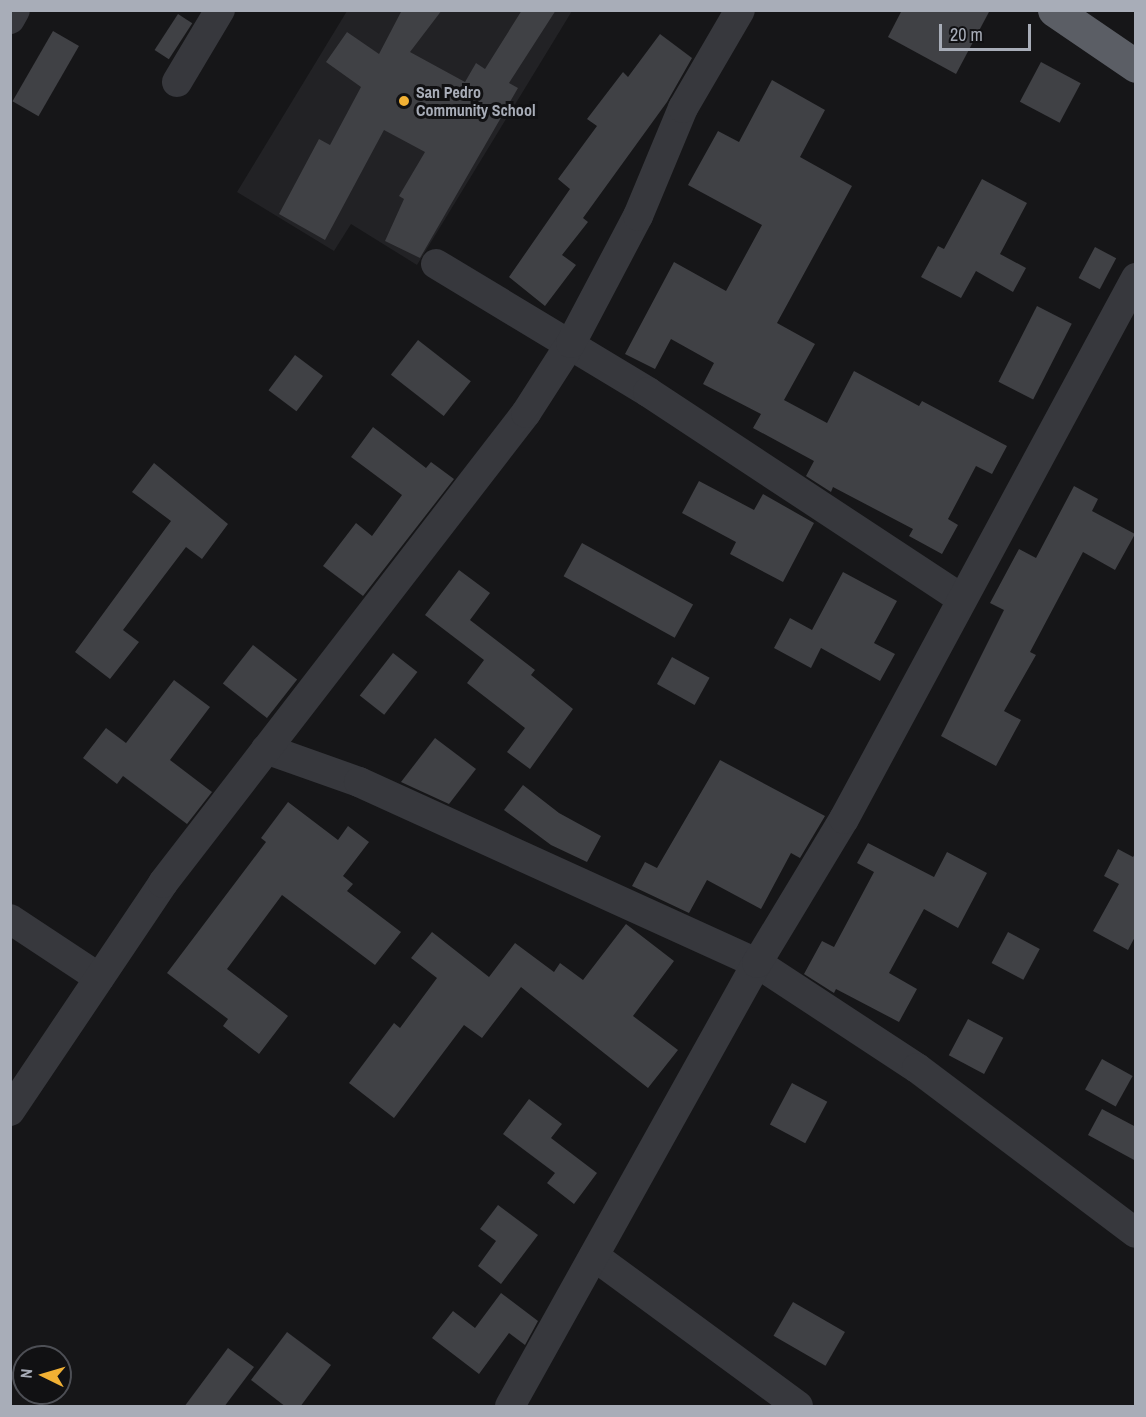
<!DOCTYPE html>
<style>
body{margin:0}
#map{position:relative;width:1146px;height:1417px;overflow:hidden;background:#161618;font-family:"Archivo Narrow",sans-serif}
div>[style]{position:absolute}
.built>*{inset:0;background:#222225}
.building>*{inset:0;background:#404145;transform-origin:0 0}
.minor>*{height:30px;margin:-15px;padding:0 15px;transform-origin:15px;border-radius:15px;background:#37383d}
.trunk>*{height:33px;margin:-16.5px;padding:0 16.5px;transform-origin:16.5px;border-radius:16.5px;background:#5b5e65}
.dots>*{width:16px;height:16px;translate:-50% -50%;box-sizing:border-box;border:3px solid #111113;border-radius:50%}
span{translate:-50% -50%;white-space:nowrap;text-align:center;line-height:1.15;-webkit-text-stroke:6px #111113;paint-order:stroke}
.poi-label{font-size:16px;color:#a8adb8;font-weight:700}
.left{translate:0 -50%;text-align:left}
.frame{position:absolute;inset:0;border:12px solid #a8adb8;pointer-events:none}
.north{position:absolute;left:12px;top:1345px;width:60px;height:60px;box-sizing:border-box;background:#111113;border:2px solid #4d4f55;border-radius:50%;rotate:275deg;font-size:16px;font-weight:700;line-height:24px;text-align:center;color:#a8adb8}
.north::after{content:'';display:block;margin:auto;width:21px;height:27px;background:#f2b134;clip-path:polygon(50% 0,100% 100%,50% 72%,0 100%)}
.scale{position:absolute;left:939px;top:24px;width:92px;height:27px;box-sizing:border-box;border:3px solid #a8adb8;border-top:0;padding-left:8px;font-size:18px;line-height:21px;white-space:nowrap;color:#a8adb8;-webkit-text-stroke:4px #111113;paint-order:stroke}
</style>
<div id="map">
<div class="built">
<div style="clip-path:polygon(347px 11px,572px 11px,417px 265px,351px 224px,334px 251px,237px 192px)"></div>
</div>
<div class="building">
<div style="clip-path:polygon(402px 10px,442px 10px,410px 52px,465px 82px,476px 63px,485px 69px,522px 10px,556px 10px,509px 83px,518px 88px,420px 258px,385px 241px,404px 199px,399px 196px,425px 152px,384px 130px,325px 240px,279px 214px,319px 139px,330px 145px,361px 87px,326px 62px,347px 32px,379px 54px)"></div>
<div style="clip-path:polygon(902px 10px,990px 10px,956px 74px,888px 37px)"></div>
<div style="left:178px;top:14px;width:17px;height:43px;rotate:33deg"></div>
<div style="left:53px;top:31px;width:30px;height:81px;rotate:30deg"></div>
<div style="clip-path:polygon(660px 34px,692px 58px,667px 102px,583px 218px,588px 222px,562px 255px,576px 265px,545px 306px,509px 277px,570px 189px,558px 179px,597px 126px,587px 119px,623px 72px,628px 77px)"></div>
<div style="left:1041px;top:62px;width:45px;height:45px;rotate:28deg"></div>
<div style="clip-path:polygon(772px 80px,825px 110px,800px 157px,852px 186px,777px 323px,815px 344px,784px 400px,827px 423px,854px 371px,919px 406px,922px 401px,1007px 446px,992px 474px,976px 466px,948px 519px,958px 525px,942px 554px,909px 536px,913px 529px,833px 487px,831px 492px,806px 476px,814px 461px,753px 428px,761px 414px,703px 384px,714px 363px,671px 339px,655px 369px,625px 354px,674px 262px,726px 291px,762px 225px,688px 185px,718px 131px,739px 142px)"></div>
<div style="clip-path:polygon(982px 179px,1027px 203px,1000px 254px,1026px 268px,1013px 292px,976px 271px,961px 298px,921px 277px,938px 246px,944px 249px)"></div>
<div style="left:1095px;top:247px;width:24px;height:35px;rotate:28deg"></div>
<div style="left:1037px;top:306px;width:39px;height:85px;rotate:27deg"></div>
<div style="left:418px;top:340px;width:67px;height:44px;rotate:38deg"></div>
<div style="left:295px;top:355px;width:35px;height:44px;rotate:37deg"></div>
<div style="clip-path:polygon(373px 427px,426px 468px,431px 462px,454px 479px,363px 596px,323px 566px,356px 523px,372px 536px,402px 495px,351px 457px)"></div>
<div style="clip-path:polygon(154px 463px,228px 524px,202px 559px,186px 547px,123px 630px,139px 642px,110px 679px,75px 652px,171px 521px,132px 492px)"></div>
<div style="clip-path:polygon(699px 481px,754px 510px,763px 494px,814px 523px,783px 582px,730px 554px,736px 542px,682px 513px)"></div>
<div style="clip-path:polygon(1074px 486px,1098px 499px,1092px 511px,1135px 534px,1115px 570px,1083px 552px,1030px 652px,1036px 655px,1004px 711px,1021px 720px,996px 766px,941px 736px,1004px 610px,990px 603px,1019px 549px,1036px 558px)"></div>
<div style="left:582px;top:543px;width:127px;height:38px;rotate:29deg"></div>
<div style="clip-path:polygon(459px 570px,490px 593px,470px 620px,535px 670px,531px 675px,573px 709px,530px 769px,507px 752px,525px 728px,467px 683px,484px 660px,425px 615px)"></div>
<div style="clip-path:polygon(843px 572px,897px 601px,874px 643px,895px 654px,880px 681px,821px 648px,811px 668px,774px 648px,790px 618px,812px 630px)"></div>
<div style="left:253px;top:645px;width:56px;height:49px;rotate:38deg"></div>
<div style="left:393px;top:653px;width:31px;height:54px;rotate:38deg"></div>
<div style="left:672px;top:657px;width:43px;height:31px;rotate:29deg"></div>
<div style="clip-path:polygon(174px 680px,210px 707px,170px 760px,212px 792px,187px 824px,123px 776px,117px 784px,83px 758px,106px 728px,126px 743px)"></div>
<div style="clip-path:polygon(435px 738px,476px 769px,449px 804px,401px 782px)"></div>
<div style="clip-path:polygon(720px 760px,825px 816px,800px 858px,791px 853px,761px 909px,707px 880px,689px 913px,632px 886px,645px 862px,657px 868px)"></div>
<div style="clip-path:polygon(523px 785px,559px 813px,601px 836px,587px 862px,551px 845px,504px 810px)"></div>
<div style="clip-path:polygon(288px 802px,338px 840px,348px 826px,369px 842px,343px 876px,353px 884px,347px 891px,401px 932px,375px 965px,282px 895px,227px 969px,288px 1016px,259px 1054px,223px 1026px,228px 1019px,167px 973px,266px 842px,261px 838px)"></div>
<div style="clip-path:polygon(868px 843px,934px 877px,947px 852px,987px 873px,958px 928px,924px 909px,889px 973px,917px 989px,899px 1022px,836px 989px,834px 993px,804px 974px,822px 941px,834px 947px,874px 872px,857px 863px)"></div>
<div style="clip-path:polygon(1118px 849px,1133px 857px,1136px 852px,1136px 935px,1128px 950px,1093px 931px,1119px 884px,1104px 876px)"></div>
<div style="clip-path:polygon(626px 924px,674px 961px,633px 1016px,678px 1050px,648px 1088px,521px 987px,482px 1038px,464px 1025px,394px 1118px,349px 1083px,394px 1023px,400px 1028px,437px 978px,411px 958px,432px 932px,489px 977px,515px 943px,554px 972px,560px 963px,583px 980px)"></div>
<div style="left:1008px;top:932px;width:36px;height:35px;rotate:28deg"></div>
<div style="left:968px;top:1019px;width:40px;height:41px;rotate:28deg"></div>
<div style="left:1102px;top:1059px;width:35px;height:35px;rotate:29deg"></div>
<div style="left:792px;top:1083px;width:40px;height:47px;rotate:28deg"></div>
<div style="clip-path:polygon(529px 1099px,562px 1124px,551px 1138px,597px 1173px,574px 1204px,547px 1183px,555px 1173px,503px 1134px)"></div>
<div style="clip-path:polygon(1102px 1109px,1136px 1127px,1136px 1161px,1088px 1135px)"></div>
<div style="clip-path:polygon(498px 1205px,538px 1235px,501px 1284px,478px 1266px,496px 1241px,480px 1229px)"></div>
<div style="clip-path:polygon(501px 1293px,538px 1321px,525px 1345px,509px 1333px,479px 1374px,432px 1338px,453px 1311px,475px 1328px)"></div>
<div style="left:793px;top:1302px;width:60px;height:39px;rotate:30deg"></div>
<div style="clip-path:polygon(287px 1332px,331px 1365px,300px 1407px,286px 1407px,251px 1380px)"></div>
<div style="clip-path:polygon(228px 1348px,254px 1367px,224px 1407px,184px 1407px)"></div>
</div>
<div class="minor">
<div style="left:10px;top:19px;width:10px;rotate:-61deg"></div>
<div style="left:177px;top:82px;width:84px;rotate:-59.2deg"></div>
<div style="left:436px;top:264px;width:248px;rotate:31.1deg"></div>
<div style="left:648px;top:392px;width:374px;rotate:33.4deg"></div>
<div style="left:266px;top:749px;width:99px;rotate:19.5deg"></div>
<div style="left:359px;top:782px;width:437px;rotate:24.5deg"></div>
<div style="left:757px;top:963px;width:191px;rotate:33.3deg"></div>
<div style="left:917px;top:1068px;width:274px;rotate:37deg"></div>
<div style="left:10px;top:919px;width:107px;rotate:33.5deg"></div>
<div style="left:10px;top:1111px;width:275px;rotate:-56.1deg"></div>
<div style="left:163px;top:883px;width:594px;rotate:-52.32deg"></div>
<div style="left:526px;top:413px;width:83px;rotate:-57.3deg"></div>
<div style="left:571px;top:343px;width:144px;rotate:-62.2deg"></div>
<div style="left:638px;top:216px;width:117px;rotate:-67.4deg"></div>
<div style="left:683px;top:108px;width:113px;rotate:-59.8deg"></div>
<div style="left:594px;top:1256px;width:253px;rotate:36.3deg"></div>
<div style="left:510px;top:1406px;width:507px;rotate:-60.86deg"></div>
<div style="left:757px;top:963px;width:168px;rotate:-58.9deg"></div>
<div style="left:844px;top:819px;width:615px;rotate:-61.64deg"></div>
</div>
<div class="trunk">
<div style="left:1054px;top:10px;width:99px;rotate:34.3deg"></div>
</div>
<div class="dots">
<div style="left:404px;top:101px;background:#f2b134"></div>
</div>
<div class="poi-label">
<span class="left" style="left:416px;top:101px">San Pedro<br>Community School</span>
</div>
<div class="frame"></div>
<div class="north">N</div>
<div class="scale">20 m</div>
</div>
